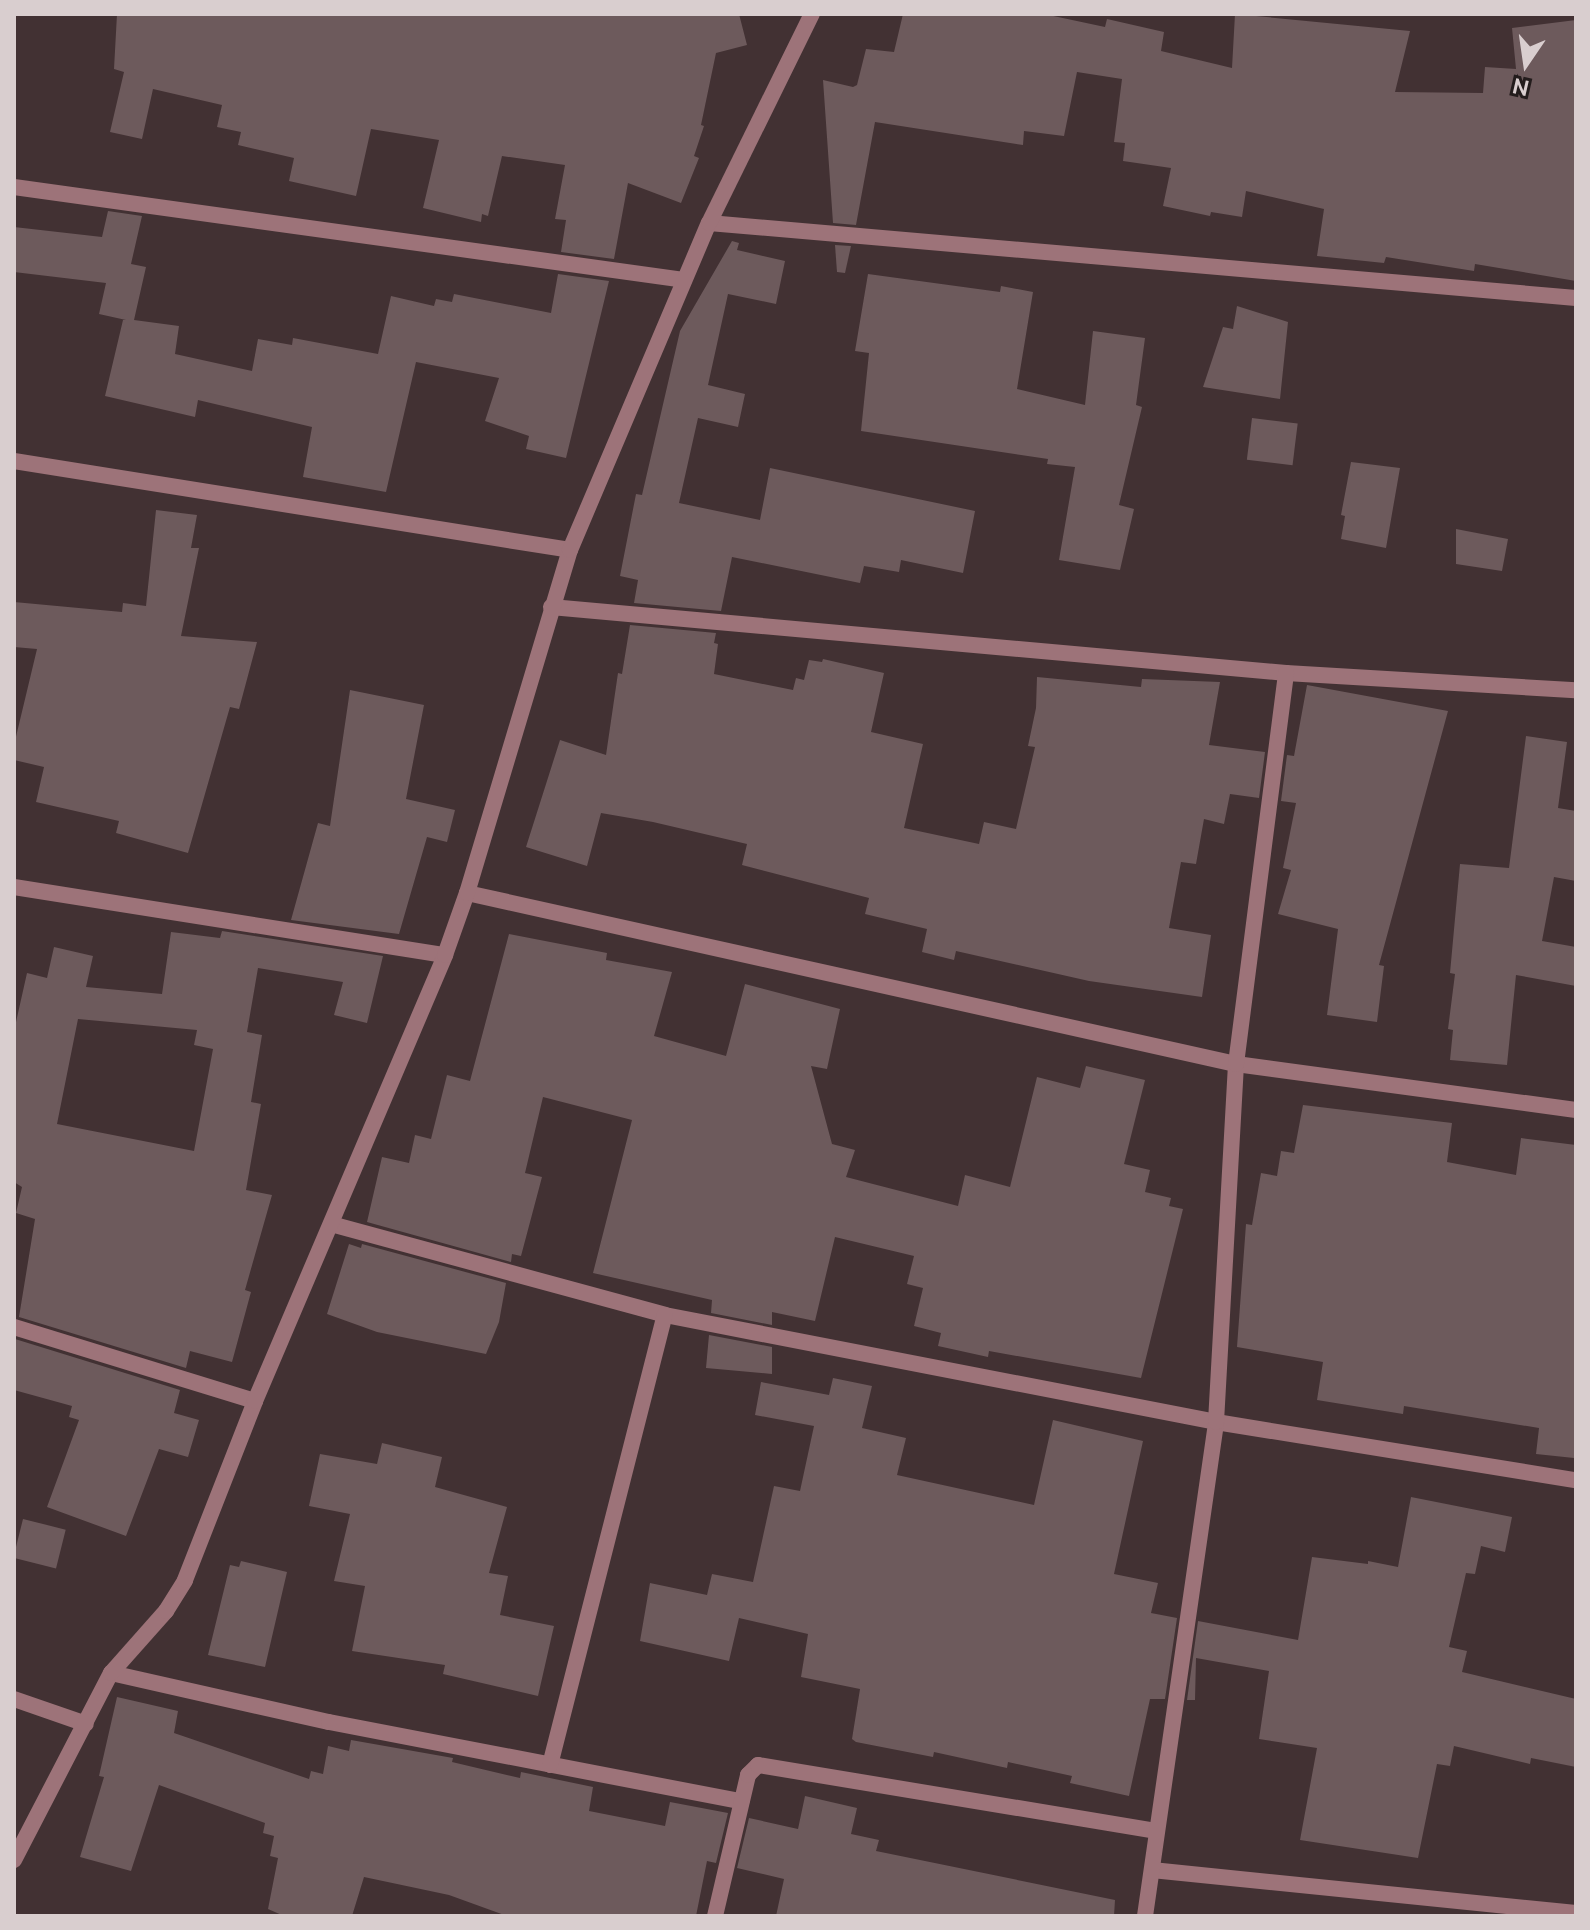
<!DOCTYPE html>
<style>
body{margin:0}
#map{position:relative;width:1590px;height:1930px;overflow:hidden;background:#423133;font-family:Ubuntu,sans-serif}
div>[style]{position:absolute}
.building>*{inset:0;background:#6d5a5c;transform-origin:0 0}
.street>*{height:16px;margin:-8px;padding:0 8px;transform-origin:8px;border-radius:8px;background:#9d7379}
span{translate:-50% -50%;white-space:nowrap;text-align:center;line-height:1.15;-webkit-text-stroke:8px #231c1c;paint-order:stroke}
.frame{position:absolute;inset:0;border:16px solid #d9cecf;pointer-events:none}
.north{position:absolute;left:1486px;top:24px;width:80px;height:80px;-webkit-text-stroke:6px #231c1c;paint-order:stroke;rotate:193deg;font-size:22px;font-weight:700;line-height:32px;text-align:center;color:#d9cecf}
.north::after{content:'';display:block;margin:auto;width:28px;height:36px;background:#d9cecf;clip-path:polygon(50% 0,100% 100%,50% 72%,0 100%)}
</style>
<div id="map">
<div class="building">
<div style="clip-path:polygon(117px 14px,739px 14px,747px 45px,716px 53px,701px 125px,704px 126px,694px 156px,699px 158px,681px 203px,628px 183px,614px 259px,561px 252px,566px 220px,555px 219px,565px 165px,502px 156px,488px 216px,482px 214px,481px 222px,423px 208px,439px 140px,371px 129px,356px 196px,289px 181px,294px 158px,238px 145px,241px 132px,217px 127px,222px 105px,153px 89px,142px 139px,110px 132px,124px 72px,114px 69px)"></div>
<div style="clip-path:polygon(903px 14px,1044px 14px,1105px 27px,1107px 19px,1164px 32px,1161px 51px,1232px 68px,1235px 14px,1410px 31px,1395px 92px,1483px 93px,1485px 67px,1516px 69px,1512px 28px,1576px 20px,1576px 281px,1475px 264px,1474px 271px,1386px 257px,1384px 263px,1317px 256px,1324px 209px,1246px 191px,1242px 217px,1211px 212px,1210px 216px,1163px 206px,1171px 168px,1123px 161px,1125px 143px,1114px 142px,1122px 79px,1077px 72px,1064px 136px,1024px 131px,1023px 145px,875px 122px,856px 225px,833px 223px,823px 80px,853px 87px,857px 85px,866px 49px,894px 52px)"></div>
<div style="clip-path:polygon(108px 211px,142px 216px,131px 264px,146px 267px,134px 320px,179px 326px,175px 354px,252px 371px,258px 339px,292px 345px,293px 338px,378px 354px,391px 296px,434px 306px,436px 299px,452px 302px,454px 294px,551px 313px,558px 274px,609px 281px,566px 458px,526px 449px,529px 436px,485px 421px,499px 378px,416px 362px,386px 492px,303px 477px,312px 427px,198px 400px,195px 417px,105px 396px,123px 320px,126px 320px,99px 314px,106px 283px,14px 272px,14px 227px,102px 237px)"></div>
<div style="clip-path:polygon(732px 241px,739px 243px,737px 250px,785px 261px,776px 304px,728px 294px,708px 385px,745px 394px,738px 427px,698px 418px,679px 503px,760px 520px,770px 468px,975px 511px,963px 573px,901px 560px,899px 572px,864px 566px,860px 583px,732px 557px,721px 611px,634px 603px,638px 580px,620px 576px,636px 494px,642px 495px,680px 331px)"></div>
<div style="clip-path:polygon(835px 245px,851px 246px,845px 273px,837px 272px)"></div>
<div style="clip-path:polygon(868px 274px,1000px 292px,1001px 286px,1033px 292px,1017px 389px,1085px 405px,1093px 331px,1145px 338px,1136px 405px,1142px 407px,1119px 505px,1134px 509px,1120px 570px,1059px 560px,1075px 467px,1047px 464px,1048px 459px,861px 431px,869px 353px,855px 351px)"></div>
<div style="clip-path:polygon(1237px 306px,1288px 322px,1280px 399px,1203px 387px,1223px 327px,1233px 329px)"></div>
<div style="left:1252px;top:418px;width:46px;height:42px;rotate:7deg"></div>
<div style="clip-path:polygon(1351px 462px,1400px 468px,1386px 548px,1341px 539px,1345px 516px,1341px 515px)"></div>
<div style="clip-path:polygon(156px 510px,197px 515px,191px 548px,199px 548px,181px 636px,257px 642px,239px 709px,230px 707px,188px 853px,116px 833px,119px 821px,36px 802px,44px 767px,14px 760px,14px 745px,37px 649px,14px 647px,14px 602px,122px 612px,123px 603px,146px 606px)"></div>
<div style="clip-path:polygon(1456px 529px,1508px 539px,1502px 571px,1456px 564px)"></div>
<div style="clip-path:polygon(630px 625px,716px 633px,714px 643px,718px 644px,714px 674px,793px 690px,796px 678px,804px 680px,809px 660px,822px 662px,823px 659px,884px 673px,871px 732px,923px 744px,904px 828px,979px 844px,984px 822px,1016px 829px,1035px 747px,1028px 746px,1036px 708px,1037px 677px,1141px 687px,1142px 679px,1220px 682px,1209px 745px,1265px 752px,1259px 798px,1230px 794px,1224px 824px,1204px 819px,1196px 864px,1181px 862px,1169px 928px,1211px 935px,1202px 997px,1089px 981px,956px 951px,954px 960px,922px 952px,927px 929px,865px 914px,869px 898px,742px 865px,747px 844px,653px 822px,601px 813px,587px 866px,526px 847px,560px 740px,606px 755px,618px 673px,622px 674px)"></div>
<div style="clip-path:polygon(1307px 685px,1448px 711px,1379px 965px,1384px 966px,1377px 1022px,1327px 1015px,1338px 929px,1278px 914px,1291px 870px,1283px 868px,1296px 803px,1281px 801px,1287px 755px,1294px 756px)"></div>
<div style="clip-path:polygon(350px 690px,424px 705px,406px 799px,455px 810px,447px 842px,427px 837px,399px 934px,291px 920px,318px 823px,330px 826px)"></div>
<div style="clip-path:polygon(1526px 736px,1567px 742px,1558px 808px,1576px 811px,1576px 881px,1554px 877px,1542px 941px,1576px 947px,1576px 986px,1516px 975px,1507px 1065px,1450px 1060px,1453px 1030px,1448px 1029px,1455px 974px,1450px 973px,1460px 864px,1509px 868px)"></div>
<div style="clip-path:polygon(evenodd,222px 931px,383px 956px,367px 1023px,334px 1015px,343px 982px,258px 968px,247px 1032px,262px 1035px,251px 1102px,261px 1104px,246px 1190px,272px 1195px,245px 1290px,251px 1292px,232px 1362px,190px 1351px,186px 1368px,19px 1317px,35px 1219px,16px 1213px,22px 1187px,14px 1182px,14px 1031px,27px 973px,47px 978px,54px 947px,93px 956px,86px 987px,162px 994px,171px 932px,220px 938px,222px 931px,78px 1019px,197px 1030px,194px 1045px,213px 1049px,194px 1151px,57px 1124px,78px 1019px)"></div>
<div style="clip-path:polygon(509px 934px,607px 953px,606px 960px,672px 972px,654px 1036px,726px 1056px,745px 984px,840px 1009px,827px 1069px,811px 1066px,832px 1144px,855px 1150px,846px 1177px,958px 1206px,965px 1175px,1010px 1187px,1037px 1077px,1080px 1088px,1086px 1066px,1145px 1080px,1124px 1164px,1150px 1170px,1145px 1192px,1171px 1198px,1169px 1206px,1183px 1209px,1141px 1378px,989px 1351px,988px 1357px,938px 1346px,941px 1333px,914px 1326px,923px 1288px,907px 1284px,914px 1256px,835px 1237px,815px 1321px,772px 1312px,772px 1325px,711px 1313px,712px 1300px,593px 1273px,632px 1120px,543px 1097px,525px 1173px,542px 1177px,521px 1256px,512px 1254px,511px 1262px,367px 1222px,382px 1157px,409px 1163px,415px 1135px,431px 1139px,447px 1075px,470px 1081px)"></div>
<div style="clip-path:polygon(1303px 1105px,1452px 1123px,1447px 1162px,1516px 1175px,1521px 1138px,1576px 1145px,1574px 1458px,1536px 1454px,1539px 1428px,1404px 1406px,1403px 1414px,1317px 1400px,1323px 1362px,1237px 1347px,1246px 1224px,1252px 1225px,1261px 1173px,1277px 1176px,1281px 1151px,1294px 1153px)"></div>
<div style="clip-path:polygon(349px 1244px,361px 1248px,362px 1244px,506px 1283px,499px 1322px,486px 1354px,377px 1332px,327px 1314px)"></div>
<div style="clip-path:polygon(709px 1335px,772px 1347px,772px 1374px,706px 1368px)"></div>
<div style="clip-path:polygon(15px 1339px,180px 1390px,174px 1413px,199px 1420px,188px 1457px,159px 1449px,126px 1536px,47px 1507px,79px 1420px,69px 1417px,72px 1406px,14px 1390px)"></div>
<div style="clip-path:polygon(833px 1378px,872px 1386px,862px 1428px,906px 1438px,897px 1475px,1034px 1505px,1053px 1420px,1143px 1441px,1114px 1574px,1158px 1583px,1151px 1613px,1177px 1618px,1165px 1699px,1150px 1699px,1129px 1796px,1070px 1783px,1072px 1776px,1008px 1762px,1007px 1768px,934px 1752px,933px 1757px,856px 1742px,852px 1739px,860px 1689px,801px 1677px,808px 1634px,739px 1618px,729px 1661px,640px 1641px,650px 1583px,707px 1595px,712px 1574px,753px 1582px,774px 1486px,800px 1491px,814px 1426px,755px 1415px,761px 1382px,829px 1395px)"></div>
<div style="clip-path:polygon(382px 1443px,442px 1457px,435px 1487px,507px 1507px,489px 1573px,508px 1576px,500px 1615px,554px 1626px,538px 1696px,443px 1674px,445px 1665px,352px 1651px,365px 1586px,334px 1581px,350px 1514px,309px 1506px,320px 1454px,377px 1464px)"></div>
<div style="clip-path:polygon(1411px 1497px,1512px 1517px,1505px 1552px,1481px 1546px,1475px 1574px,1466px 1573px,1449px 1647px,1467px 1651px,1462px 1672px,1576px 1699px,1576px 1767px,1531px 1758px,1530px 1764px,1454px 1746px,1450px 1766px,1437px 1764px,1418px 1858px,1300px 1840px,1317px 1748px,1259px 1739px,1269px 1671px,1196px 1658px,1195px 1700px,1187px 1700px,1198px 1621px,1298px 1640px,1312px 1557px,1368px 1564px,1368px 1561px,1398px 1567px)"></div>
<div style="left:23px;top:1519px;width:44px;height:40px;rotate:14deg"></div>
<div style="clip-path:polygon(241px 1561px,287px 1572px,265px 1667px,208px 1655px,230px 1565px,239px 1567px)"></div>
<div style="clip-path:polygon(117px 1697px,178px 1711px,174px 1733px,309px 1779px,311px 1771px,323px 1774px,328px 1746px,349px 1751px,351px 1740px,453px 1758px,452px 1762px,520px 1778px,521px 1772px,593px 1787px,589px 1811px,665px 1826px,670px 1802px,728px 1813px,716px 1863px,707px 1861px,696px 1916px,507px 1916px,449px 1895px,364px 1877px,352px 1916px,284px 1916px,268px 1909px,278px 1858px,270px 1856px,274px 1836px,263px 1833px,265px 1823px,159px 1785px,131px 1871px,80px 1857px,104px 1777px,99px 1776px)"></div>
<div style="clip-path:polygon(805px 1796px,857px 1808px,851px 1834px,879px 1840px,876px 1851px,1115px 1900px,1114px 1916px,776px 1916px,784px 1879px,737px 1868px,749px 1818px,798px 1829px)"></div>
</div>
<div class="street">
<div style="left:14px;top:187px;width:676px;rotate:7.9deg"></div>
<div style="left:709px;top:223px;width:870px;rotate:4.94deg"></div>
<div style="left:14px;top:461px;width:563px;rotate:9.09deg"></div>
<div style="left:551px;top:607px;width:738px;rotate:5.13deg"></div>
<div style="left:1286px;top:673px;width:290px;rotate:3.4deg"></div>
<div style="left:14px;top:887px;width:436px;rotate:9deg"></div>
<div style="left:467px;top:893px;width:788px;rotate:12.54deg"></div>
<div style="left:1236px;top:1064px;width:343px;rotate:7.7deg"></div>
<div style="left:331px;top:1224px;width:346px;rotate:15.2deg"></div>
<div style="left:665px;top:1315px;width:561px;rotate:10.99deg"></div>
<div style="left:1216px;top:1422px;width:365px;rotate:9.2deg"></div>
<div style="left:14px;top:1327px;width:252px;rotate:17.1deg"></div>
<div style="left:111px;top:1673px;width:223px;rotate:12.7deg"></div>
<div style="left:329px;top:1722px;width:420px;rotate:10.9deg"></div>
<div style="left:14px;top:1699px;width:76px;rotate:19.1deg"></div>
<div style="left:550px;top:1765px;width:464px;rotate:-75.7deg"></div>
<div style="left:14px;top:1860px;width:211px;rotate:-62.6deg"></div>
<div style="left:111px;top:1673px;width:83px;rotate:-48.4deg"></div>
<div style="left:166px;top:1611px;width:36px;rotate:-58deg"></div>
<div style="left:185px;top:1580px;width:192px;rotate:-68.6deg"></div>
<div style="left:255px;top:1401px;width:485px;rotate:-66.9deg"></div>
<div style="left:445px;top:955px;width:66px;rotate:-70.5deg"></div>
<div style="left:467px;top:893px;width:358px;rotate:-73.3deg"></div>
<div style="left:570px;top:550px;width:355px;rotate:-67deg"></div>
<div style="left:709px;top:223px;width:233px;rotate:-63.8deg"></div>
<div style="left:1152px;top:1870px;width:426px;rotate:5.8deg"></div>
<div style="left:715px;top:1916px;width:145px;rotate:-76.8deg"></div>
<div style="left:748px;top:1775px;width:14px;rotate:-45deg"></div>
<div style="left:758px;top:1765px;width:403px;rotate:9.4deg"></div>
<div style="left:1145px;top:1916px;width:499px;rotate:-81.8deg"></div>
<div style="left:1216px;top:1422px;width:359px;rotate:-86.8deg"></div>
<div style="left:1236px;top:1064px;width:394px;rotate:-82.7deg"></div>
</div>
<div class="frame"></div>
<div class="north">N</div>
</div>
